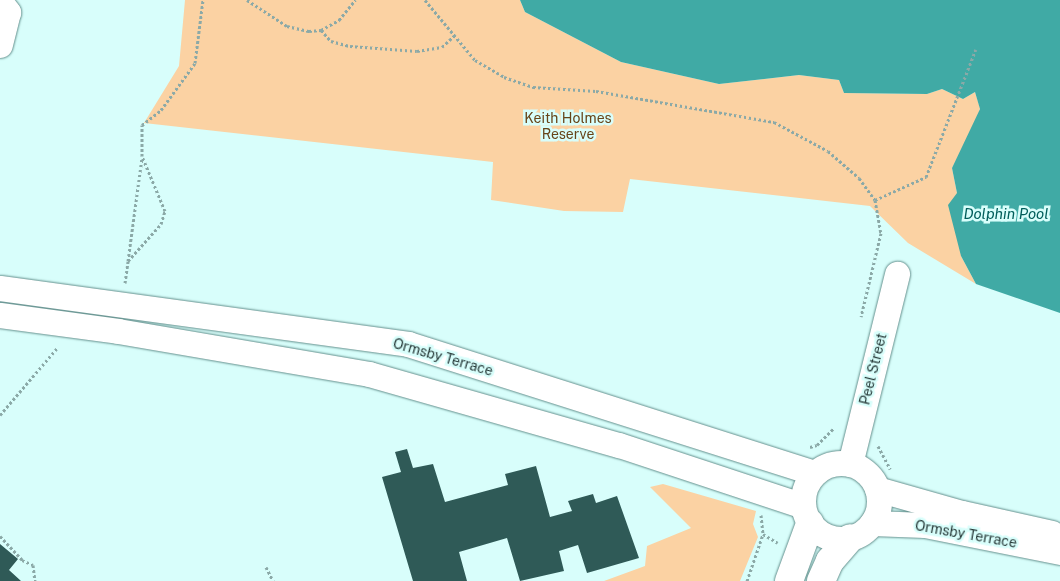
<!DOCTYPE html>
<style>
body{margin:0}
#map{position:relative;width:1060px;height:581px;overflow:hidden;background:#d8fefb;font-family:"Public Sans",sans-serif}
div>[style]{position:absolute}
.green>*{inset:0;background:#fbd2a3}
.water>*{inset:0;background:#40aaa5}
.building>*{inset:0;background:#2f5a57}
.path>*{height:3px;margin-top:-1.5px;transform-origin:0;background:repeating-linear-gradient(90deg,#8ba9a7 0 2.5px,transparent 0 5px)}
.roads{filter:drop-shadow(0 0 1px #64908d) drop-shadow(0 0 1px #64908d)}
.minor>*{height:25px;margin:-12.5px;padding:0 12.5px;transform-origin:12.5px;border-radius:12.5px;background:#fff}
.minor>.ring{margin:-12.5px;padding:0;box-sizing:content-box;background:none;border:25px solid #fff;border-radius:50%}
.tertiary>*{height:28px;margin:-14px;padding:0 14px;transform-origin:14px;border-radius:14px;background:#fff}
span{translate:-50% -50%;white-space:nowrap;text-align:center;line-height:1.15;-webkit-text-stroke:5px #d8fefb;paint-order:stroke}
.park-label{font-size:14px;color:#674418}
.street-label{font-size:14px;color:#263938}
.water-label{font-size:15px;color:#005e5b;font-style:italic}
</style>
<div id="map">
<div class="green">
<div style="clip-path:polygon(185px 0,520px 0,525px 12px,621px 62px,719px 84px,799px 75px,839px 80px,844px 93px,927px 94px,942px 89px,963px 99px,975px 92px,980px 108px,977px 120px,952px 168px,957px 193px,961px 256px,976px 284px,908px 243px,870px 206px,630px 179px,623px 212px,564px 211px,491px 200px,493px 162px,144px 123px,179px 66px)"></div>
<div style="clip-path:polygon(663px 484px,756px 511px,753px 524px,758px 537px,740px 581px,604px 581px,645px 566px,647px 546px,691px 528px,650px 487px)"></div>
</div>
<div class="water">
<div style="clip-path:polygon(520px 0,1060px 0,1060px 313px,976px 284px,961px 256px,948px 205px,957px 193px,952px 168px,980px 109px,975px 92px,963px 99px,942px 89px,927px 94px,844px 93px,839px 80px,799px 75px,719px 84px,621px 62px,525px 12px)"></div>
</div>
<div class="building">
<div style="clip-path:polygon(407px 449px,413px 468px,433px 464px,445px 502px,508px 485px,505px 474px,536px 466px,550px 517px,572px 511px,568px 501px,593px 494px,596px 503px,617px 496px,639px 558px,587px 573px,578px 545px,559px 551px,564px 571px,520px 581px,507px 538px,459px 552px,467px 581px,413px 581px,382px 477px,401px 472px,395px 452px)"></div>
<div style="clip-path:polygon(0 544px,18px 559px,9px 570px,21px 581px,0 581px)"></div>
</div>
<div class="path">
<div style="left:247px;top:0;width:48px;rotate:33deg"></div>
<div style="left:287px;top:26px;width:23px;rotate:13deg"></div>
<div style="left:309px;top:31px;width:12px;rotate:-5deg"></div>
<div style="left:321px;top:30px;width:21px;rotate:-29deg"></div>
<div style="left:339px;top:20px;width:26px;rotate:-51deg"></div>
<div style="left:425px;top:0;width:78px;rotate:50.2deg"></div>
<div style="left:475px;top:60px;width:34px;rotate:30deg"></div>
<div style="left:504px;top:77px;width:31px;rotate:19deg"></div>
<div style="left:533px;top:87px;width:63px;rotate:3.6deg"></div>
<div style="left:596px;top:91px;width:181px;rotate:9.9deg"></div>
<div style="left:774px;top:122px;width:61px;rotate:28.2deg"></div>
<div style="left:828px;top:151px;width:41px;rotate:41.1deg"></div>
<div style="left:859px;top:178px;width:27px;rotate:54deg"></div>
<div style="left:875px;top:200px;width:34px;rotate:80deg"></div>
<div style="left:881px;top:233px;width:86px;rotate:103.4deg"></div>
<div style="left:321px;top:30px;width:15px;rotate:48deg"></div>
<div style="left:331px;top:41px;width:20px;rotate:15deg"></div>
<div style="left:350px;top:46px;width:67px;rotate:4.3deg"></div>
<div style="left:417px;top:51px;width:25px;rotate:-9deg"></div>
<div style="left:442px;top:47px;width:16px;rotate:-43deg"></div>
<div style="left:875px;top:200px;width:56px;rotate:-24.3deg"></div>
<div style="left:926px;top:177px;width:137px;rotate:-68.7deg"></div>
<div style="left:128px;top:261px;width:104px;rotate:-82.3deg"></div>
<div style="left:125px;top:283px;width:22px;rotate:-82deg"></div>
<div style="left:128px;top:261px;width:50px;rotate:-48.3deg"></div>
<div style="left:161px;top:224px;width:14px;rotate:-73deg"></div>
<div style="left:165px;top:211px;width:60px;rotate:-112.7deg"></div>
<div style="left:142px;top:156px;width:31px;rotate:-90deg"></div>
<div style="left:142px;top:125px;width:24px;rotate:-38deg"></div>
<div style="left:161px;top:110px;width:58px;rotate:-54.1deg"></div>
<div style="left:195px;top:63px;width:64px;rotate:-82.8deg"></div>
<div style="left:0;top:415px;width:89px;rotate:-49.5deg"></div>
<div style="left:878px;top:446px;width:26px;rotate:62deg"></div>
<div style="left:810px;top:447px;width:7px;rotate:-16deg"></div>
<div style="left:817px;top:445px;width:24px;rotate:-45deg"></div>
<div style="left:761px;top:515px;width:19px;rotate:84deg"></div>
<div style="left:763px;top:534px;width:17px;rotate:31deg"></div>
<div style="left:0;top:536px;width:33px;rotate:47deg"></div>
<div style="left:22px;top:560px;width:12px;rotate:24deg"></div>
<div style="left:33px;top:565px;width:16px;rotate:83deg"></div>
<div style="left:266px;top:567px;width:16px;rotate:63deg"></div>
<div style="left:747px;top:581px;width:50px;rotate:-71.2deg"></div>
</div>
<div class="roads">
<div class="minor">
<div style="left:0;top:1px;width:14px;rotate:54deg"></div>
<div style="left:8px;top:12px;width:34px;rotate:104deg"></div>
<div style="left:0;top:288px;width:412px;rotate:7.8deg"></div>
<div style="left:408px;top:344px;width:426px;rotate:17.6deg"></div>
<div style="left:0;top:315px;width:119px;rotate:7.7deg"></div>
<div style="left:118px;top:331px;width:255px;rotate:9.7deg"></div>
<div style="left:369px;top:374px;width:260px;rotate:15.9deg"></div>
<div style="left:619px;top:445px;width:194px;rotate:18.3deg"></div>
<div class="ring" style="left:803px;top:463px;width:51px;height:51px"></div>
<div style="left:850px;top:464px;width:196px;rotate:-76.1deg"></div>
<div style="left:877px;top:489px;width:88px;rotate:15.8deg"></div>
<div style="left:962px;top:513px;width:92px;rotate:12.5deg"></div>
<div style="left:872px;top:523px;width:53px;rotate:2.2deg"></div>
<div style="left:925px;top:525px;width:138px;rotate:11.3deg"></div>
</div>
<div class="tertiary">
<div style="left:789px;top:581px;width:61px;rotate:-69.8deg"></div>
<div style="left:821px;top:581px;width:22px;rotate:-66deg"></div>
<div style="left:830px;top:561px;width:30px;rotate:-49deg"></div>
</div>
</div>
<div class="park-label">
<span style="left:568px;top:126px">Keith Holmes<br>Reserve</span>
</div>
<div class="street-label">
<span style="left:443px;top:357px;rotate:16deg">Ormsby Terrace</span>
<span style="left:873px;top:369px;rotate:-76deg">Peel Street</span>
<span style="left:966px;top:534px;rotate:10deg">Ormsby Terrace</span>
</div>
<div class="water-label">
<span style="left:1006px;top:214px">Dolphin Pool</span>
</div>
</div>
